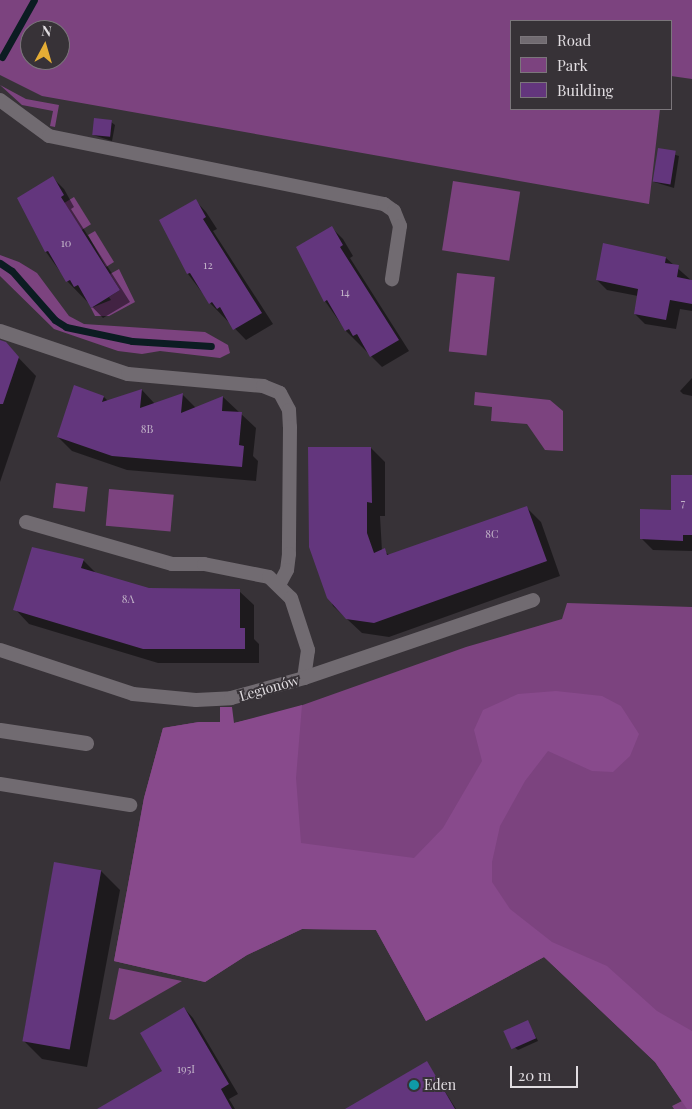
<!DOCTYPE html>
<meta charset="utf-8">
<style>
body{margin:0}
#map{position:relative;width:692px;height:1109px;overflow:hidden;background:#373237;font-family:"Playfair Display",serif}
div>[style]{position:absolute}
.green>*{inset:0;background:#7c437f;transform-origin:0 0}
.forest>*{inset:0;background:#884a8c}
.shadow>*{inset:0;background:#0007}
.stream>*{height:7px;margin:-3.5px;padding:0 3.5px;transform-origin:3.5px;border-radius:3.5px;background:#0c1c22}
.building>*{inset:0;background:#63367d;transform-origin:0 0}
.service>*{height:14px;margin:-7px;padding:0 7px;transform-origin:7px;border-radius:7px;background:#716b71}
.minor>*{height:15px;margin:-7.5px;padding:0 7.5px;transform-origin:7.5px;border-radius:7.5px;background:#716b71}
.dots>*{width:14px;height:14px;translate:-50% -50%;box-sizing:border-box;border:2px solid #373237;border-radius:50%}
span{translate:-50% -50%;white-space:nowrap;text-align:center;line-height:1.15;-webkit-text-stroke:4px #373237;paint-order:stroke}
.number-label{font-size:11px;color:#c2b3c8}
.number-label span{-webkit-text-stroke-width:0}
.street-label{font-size:14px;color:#e1dde1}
.poi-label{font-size:14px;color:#e1dde1}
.left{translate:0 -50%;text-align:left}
.legend{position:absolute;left:510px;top:20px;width:162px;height:90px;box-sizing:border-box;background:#373237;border:1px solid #7b767b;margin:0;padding:6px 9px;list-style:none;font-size:15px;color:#e1dde1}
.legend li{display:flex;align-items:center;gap:10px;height:25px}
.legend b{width:25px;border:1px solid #7b767b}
.north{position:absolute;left:20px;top:20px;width:50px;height:50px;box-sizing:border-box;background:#373237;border:1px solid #7b767b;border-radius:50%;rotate:6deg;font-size:14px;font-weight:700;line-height:20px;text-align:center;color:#e1dde1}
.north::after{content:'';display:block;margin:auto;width:18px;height:22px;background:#e5ad35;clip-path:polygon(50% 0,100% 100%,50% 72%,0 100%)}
.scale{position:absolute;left:510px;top:1066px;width:68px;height:22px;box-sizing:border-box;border:2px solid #e1dde1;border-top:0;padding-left:6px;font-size:15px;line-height:18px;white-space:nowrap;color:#e1dde1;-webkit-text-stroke:4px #373237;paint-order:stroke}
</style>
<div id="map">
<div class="green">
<div style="clip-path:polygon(evenodd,0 0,692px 0,692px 79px,671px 76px,671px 21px,511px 21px,511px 109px,660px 109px,649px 204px,42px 96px,0 75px,0 0,30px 30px,60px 30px,60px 60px,30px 60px,30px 30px)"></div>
<div style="clip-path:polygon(0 85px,26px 99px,59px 105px,55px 127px,50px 126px,53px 111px,22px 105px)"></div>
<div style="left:453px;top:181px;width:68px;height:70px;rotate:9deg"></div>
<div style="left:74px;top:197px;width:32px;height:12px;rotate:58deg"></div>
<div style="clip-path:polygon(95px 231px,114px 262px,106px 267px,88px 235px)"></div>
<div style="clip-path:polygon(0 255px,19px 262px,37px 273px,69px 316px,84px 324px,205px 332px,228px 345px,230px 353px,220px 358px,160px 351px,142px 354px,118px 351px,54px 329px,0 276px)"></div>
<div style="clip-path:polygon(119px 269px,135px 302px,109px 316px,95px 316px,91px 308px,111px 300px,109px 297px,120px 290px,110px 274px)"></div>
<div style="left:457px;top:273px;width:38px;height:79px;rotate:6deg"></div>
<div style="clip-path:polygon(475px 392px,550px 400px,563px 411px,563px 451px,545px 450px,527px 424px,491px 421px,492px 407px,474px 405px)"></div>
<div style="left:56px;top:483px;width:32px;height:25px;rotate:7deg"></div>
<div style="left:109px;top:489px;width:65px;height:37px;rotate:5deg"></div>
<div style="clip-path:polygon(567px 603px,692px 607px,692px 1109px,674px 1109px,672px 1106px,682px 1101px,655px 1062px,544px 957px,426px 1021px,376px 930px,302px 929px,247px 955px,205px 982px,114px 961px,144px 798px,163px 728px,199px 722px,234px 723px,283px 712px,466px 647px,562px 619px)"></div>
<div style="clip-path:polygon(119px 968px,182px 981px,114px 1020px,109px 1019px)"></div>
</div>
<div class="forest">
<div style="clip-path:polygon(556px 691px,602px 696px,621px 706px,639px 734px,630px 756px,613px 772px,592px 771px,548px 751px,525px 781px,500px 826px,492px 862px,492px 882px,510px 909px,552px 942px,607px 966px,657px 1011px,692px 1031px,692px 1109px,687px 1109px,655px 1062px,544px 957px,426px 1021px,376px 930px,302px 929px,247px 955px,205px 982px,114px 961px,144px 798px,163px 728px,199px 722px,220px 722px,220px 707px,232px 707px,234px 723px,302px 705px,296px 778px,301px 843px,414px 858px,443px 828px,482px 761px,474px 730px,483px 710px,518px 694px)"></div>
</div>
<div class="shadow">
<div style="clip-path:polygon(111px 122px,115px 125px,112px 141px,93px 135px)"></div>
<div style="clip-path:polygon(660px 150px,679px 156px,674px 188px,654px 182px)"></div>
<div style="clip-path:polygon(53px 178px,64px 189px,74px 207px,71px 209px,130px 302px,103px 318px,67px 281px,46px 252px)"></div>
<div style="clip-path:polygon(195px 200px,206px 212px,217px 229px,213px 231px,273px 324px,246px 340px,210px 303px,188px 274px,161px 220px)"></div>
<div style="clip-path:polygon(332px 228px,343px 239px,353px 256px,350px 258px,409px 351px,382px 367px,346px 331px,325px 301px)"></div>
<div style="clip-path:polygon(666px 258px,692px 281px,692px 311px,680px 309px,676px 329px,645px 324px,635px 314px,638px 296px,607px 290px,597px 280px)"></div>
<div style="clip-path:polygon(0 351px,12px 351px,36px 376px,0 482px)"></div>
<div style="clip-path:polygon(692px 378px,692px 396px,683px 394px,680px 391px)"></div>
<div style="clip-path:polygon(142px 390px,155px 404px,182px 394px,196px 408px,223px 397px,256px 428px,253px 456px,258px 461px,256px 481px,127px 470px,72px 451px,58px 437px,104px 397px,108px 401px)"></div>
<div style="clip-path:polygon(371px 448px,385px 462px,385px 516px,380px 516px,382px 551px,390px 555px,527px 508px,541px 522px,560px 576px,389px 637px,362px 633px,333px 606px,310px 546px)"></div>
<div style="clip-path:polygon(692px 476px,692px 551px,653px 550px,642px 539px,672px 511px)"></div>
<div style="clip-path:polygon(83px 560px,97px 574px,149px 590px,239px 591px,254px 605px,254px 639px,259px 644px,259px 663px,158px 663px,29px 624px,15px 609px)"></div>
<div style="clip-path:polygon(55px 863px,101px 871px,120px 890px,87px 1067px,42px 1059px,23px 1040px)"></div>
<div style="clip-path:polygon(184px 1008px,193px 1018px,238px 1094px,229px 1099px,235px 1109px,99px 1109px,164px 1071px)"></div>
<div style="clip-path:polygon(528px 1022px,538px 1041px,518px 1050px,514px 1047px)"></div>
<div style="clip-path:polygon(427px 1063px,456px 1109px,347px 1109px)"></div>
</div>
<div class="stream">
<div style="left:2px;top:57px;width:65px;rotate:-60.7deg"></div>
<div style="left:0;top:263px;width:14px;rotate:34deg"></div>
<div style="left:12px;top:271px;width:65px;rotate:48.7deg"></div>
<div style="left:55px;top:320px;width:13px;rotate:32deg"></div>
<div style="left:66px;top:327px;width:67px;rotate:12deg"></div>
<div style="left:132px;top:341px;width:79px;rotate:3.6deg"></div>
</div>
<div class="building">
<div style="left:94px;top:118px;width:18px;height:17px;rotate:6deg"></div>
<div style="left:658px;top:148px;width:18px;height:34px;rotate:9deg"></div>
<div style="clip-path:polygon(53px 176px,64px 195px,61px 197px,120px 290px,91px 308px,78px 285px,74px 287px,70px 280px,66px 282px,48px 251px,45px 252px,17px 198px)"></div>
<div style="clip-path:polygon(196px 199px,206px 217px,203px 219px,262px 313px,233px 330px,220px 307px,217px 309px,212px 302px,209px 304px,190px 273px,187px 274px,159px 220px)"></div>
<div style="clip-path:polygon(332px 226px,343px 245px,340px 247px,399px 340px,370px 357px,357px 334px,353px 336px,349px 329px,345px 331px,327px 300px,324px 302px,296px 247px)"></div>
<div style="clip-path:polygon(603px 243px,666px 257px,665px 263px,679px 265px,677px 277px,692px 280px,692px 304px,670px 300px,666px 320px,634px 314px,638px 289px,596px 280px)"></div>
<div style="clip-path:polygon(0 340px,6px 342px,19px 357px,3px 404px,0 404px)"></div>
<div style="clip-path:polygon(74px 385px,104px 396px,102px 402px,142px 389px,140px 408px,183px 393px,181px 413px,223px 396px,222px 411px,242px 412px,239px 445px,244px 446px,242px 467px,112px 456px,57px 437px)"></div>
<div style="clip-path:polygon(308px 447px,371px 447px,372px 503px,367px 502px,367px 533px,374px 553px,385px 548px,387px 555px,527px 506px,547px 561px,374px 623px,346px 619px,327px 598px,309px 547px)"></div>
<div style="clip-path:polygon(671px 475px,692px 475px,692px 535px,683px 535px,683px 541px,640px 539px,640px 509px,671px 510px)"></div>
<div style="clip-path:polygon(32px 547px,84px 559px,81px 568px,149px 588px,240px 589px,240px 628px,245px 628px,245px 649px,143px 649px,13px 610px)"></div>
<div style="left:54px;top:862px;width:48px;height:182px;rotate:10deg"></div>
<div style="clip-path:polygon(184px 1007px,229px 1084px,221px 1089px,232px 1109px,97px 1109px,162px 1071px,140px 1033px)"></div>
<div style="left:528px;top:1020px;width:20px;height:27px;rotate:66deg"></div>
<div style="clip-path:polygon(427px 1061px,455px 1109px,345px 1109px)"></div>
</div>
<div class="service">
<div style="left:0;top:100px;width:61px;rotate:36.3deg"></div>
<div style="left:49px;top:136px;width:342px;rotate:11.5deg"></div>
<div style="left:384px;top:204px;width:12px;rotate:35deg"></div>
<div style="left:394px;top:211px;width:16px;rotate:68deg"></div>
<div style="left:400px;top:226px;width:54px;rotate:98.6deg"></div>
<div style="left:0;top:331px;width:135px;rotate:18.6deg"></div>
<div style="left:128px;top:374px;width:136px;rotate:5.1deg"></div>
<div style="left:263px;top:386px;width:18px;rotate:22deg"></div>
<div style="left:280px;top:393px;width:19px;rotate:62deg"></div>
<div style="left:289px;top:410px;width:17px;rotate:87deg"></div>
<div style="left:290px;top:427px;width:127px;rotate:90.5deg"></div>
<div style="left:289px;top:554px;width:16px;rotate:97deg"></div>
<div style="left:287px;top:570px;width:17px;rotate:118deg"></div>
<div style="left:26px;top:522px;width:152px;rotate:16deg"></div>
<div style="left:172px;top:564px;width:32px"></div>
<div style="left:204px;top:564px;width:66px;rotate:11.3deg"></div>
<div style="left:269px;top:577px;width:30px;rotate:44deg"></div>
<div style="left:291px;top:598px;width:55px;rotate:71.9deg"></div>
<div style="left:308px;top:650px;width:28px;rotate:98deg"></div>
<div style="left:0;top:650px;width:140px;rotate:18.3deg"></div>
<div style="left:133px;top:694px;width:63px;rotate:5.4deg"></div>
<div style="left:196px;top:700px;width:35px;rotate:-3deg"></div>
<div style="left:231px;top:698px;width:76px;rotate:-15.3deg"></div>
<div style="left:304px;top:678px;width:242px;rotate:-18.8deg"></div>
<div style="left:0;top:784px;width:132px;rotate:9.2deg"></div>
</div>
<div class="minor">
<div style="left:0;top:730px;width:87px;rotate:8.6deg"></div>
</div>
<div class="dots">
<div style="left:414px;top:1085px;background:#0f9aa8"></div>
</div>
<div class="number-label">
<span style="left:66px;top:243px">10</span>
<span style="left:208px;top:265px">12</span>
<span style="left:345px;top:292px">14</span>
<span style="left:147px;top:429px">8B</span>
<span style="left:683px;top:503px">7</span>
<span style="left:492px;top:534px">8C</span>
<span style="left:128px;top:599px">8A</span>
<span style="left:186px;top:1069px">195I</span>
</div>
<div class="street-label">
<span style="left:269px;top:688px;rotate:-16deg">Legionów</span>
</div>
<div class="poi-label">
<span class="left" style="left:424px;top:1085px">Eden</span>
</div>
<ul class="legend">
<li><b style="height:6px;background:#716b71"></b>Road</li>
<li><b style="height:14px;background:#7c437f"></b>Park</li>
<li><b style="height:14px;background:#63367d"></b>Building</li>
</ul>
<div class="north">N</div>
<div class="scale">20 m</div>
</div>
